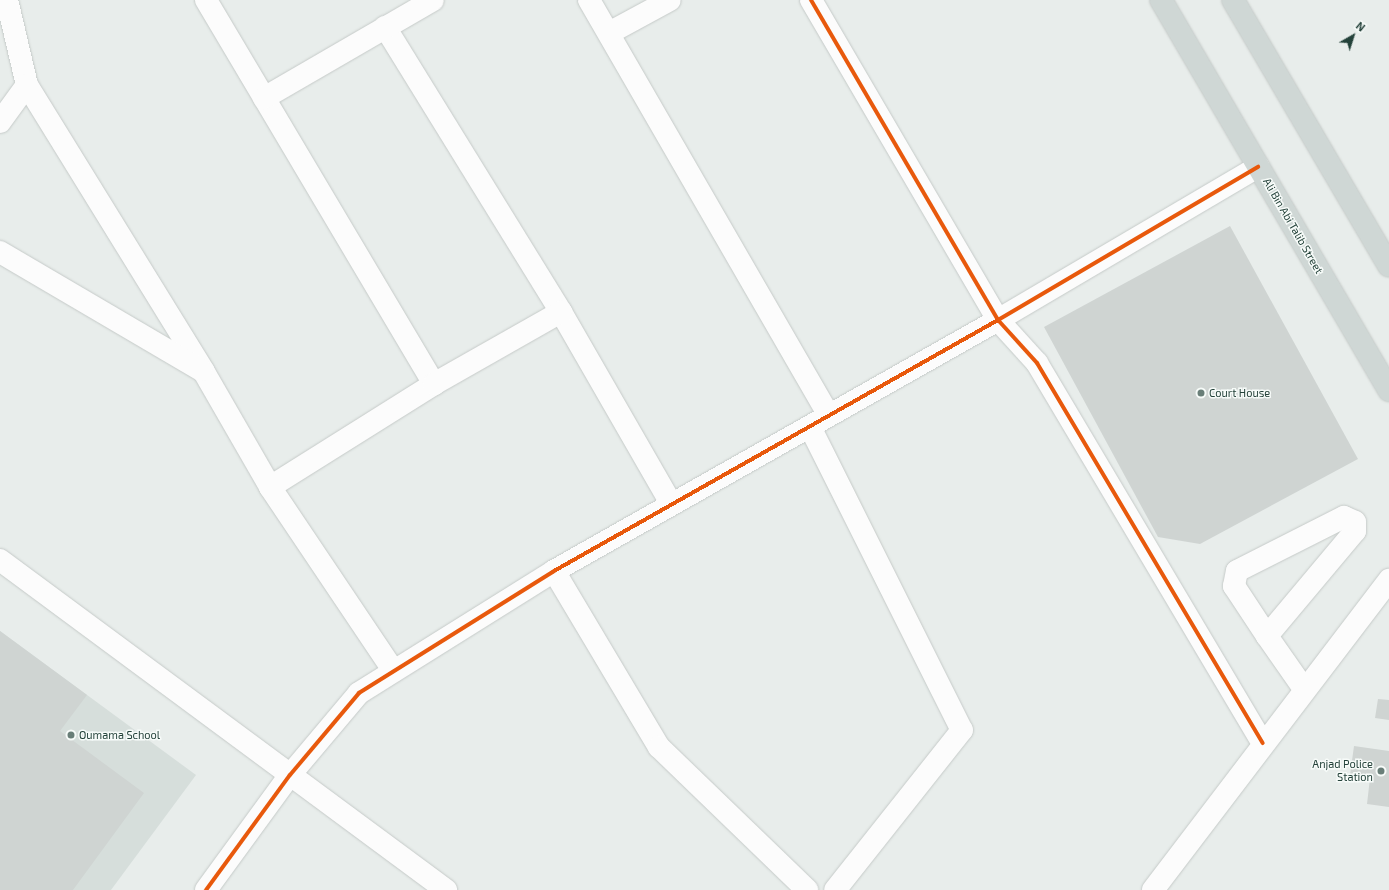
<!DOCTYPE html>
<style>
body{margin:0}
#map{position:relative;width:1389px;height:890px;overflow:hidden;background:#e8edeb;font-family:"Exo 2",sans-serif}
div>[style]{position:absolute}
.built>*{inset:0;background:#d6dedb}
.building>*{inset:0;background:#cfd4d2}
.roads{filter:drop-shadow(0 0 1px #c5cac8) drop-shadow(0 0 1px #c5cac8)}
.minor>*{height:22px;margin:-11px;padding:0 11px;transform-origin:11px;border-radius:11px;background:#fcfcfc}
.major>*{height:22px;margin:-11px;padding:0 11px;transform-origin:11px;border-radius:11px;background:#cfd7d5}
.cycleway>*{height:4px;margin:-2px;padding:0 2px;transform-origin:2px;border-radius:2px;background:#e8590c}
.dots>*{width:11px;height:11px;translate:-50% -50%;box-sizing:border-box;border:2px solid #f7fbf9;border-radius:50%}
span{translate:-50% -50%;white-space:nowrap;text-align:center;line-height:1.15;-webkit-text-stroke:3px #f7fbf9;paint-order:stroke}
.street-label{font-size:11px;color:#24423a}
.poi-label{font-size:11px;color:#24423a}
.left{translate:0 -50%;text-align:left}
.right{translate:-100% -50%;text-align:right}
.north{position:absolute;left:1333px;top:16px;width:40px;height:40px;-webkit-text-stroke:3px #f7fbf9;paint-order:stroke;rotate:39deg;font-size:11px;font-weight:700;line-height:16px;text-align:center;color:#24423a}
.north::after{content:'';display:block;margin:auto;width:14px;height:18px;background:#24423a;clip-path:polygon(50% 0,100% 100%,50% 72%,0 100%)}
</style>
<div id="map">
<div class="built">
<div style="clip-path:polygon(0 631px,196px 775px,111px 890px,0 890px)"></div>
</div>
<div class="building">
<div style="clip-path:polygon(1230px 226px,1358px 459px,1200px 544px,1158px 537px,1044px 327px)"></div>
<div style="clip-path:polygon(0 631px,87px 695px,60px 731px,144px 793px,73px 890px,0 890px)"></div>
<div style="clip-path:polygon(1378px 699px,1389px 700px,1389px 720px,1375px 718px)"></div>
<div style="clip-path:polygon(1354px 746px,1389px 751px,1389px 807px,1367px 804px,1370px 778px,1350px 775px)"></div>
</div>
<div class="roads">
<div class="minor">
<div style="left:7px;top:0;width:87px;rotate:76.8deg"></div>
<div style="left:27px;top:85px;width:337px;rotate:58.3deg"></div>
<div style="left:204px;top:372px;width:133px;rotate:60.1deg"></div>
<div style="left:270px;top:487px;width:220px;rotate:56.1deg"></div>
<div style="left:206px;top:0;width:447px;rotate:59.3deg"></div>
<div style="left:589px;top:0;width:479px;rotate:60deg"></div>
<div style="left:811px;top:0;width:371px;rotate:59.7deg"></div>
<div style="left:998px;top:320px;width:58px;rotate:47.8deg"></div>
<div style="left:1037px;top:363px;width:442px;rotate:59.3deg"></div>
<div style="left:385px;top:27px;width:335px;rotate:58.3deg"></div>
<div style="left:561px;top:312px;width:220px;rotate:60.1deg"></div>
<div style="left:609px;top:33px;width:69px;rotate:-28.4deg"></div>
<div style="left:264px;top:98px;width:195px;rotate:-30.1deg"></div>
<div style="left:0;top:122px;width:46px;rotate:-53.9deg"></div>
<div style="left:0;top:252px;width:233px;rotate:30.4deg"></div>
<div style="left:810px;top:427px;width:339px;rotate:63.4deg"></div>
<div style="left:962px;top:730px;width:204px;rotate:128.4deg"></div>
<div style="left:270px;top:487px;width:194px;rotate:-32.1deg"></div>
<div style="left:434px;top:384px;width:146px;rotate:-29.6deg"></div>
<div style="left:1344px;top:517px;width:12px;rotate:24deg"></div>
<div style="left:1355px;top:522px;width:9px;rotate:90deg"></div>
<div style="left:1355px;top:531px;width:137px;rotate:130deg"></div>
<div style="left:1267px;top:636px;width:60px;rotate:-123.4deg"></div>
<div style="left:1234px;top:586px;width:15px;rotate:-79deg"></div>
<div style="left:1237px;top:571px;width:120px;rotate:-26.8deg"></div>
<div style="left:0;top:560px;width:555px;rotate:36.5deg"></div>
<div style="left:554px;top:571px;width:205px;rotate:59.2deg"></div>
<div style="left:659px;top:747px;width:206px;rotate:44deg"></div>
<div style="left:1267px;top:636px;width:65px;rotate:55.1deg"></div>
<div style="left:206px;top:890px;width:142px;rotate:-53.9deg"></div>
<div style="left:290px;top:775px;width:107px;rotate:-49.9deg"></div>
<div style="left:359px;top:693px;width:230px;rotate:-32deg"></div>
<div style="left:554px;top:571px;width:510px;rotate:-29.48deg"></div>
<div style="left:998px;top:320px;width:302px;rotate:-30.5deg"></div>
<div style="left:1153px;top:890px;width:390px;rotate:-52.7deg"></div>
</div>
<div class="major">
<div style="left:1161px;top:0;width:452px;rotate:59.7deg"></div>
<div style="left:1233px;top:0;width:308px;rotate:59.6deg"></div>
</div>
</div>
<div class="cycleway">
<div style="left:811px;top:0;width:371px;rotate:59.7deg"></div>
<div style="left:998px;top:320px;width:58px;rotate:47.8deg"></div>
<div style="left:1037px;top:363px;width:442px;rotate:59.3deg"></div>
<div style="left:206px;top:890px;width:142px;rotate:-53.9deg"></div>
<div style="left:290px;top:775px;width:107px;rotate:-49.9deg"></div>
<div style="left:359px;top:693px;width:230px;rotate:-32deg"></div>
<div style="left:554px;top:571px;width:510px;rotate:-29.48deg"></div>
<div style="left:998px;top:320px;width:302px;rotate:-30.5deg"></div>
</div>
<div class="dots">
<div style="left:1201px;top:393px;background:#697e78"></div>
<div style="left:71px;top:735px;background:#697e78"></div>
<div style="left:1381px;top:771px;background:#697e78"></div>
</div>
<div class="street-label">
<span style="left:1293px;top:226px;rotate:60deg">Ali Bin Abi Talib Street</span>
</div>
<div class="poi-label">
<span class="left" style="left:1209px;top:393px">Court House</span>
<span class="left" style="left:79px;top:735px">Oumama School</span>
<span class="right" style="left:1373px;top:771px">Anjad Police<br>Station</span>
</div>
<div class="north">N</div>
</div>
